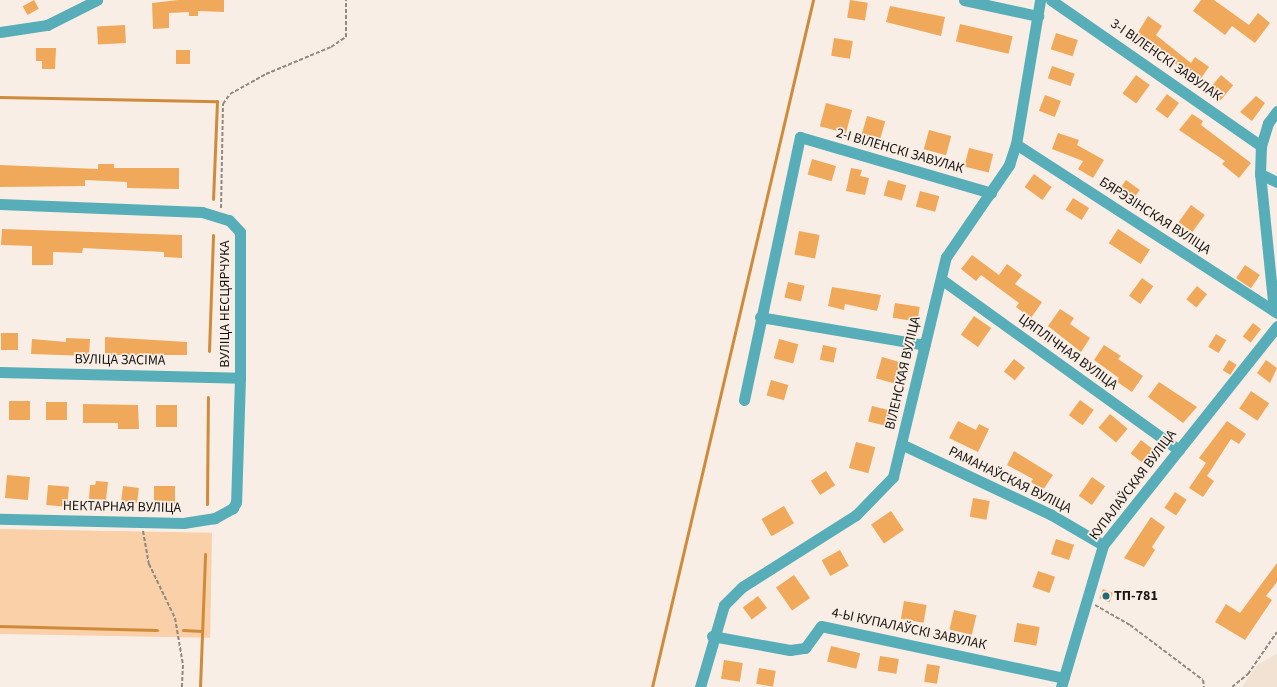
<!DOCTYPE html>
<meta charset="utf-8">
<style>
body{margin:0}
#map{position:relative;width:1277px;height:687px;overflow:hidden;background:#f8eee5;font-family:"Source Sans 3",sans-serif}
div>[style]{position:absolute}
.built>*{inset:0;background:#f1e2d3}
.green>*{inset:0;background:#f9d0a8;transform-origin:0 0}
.stream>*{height:3px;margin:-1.5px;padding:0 1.5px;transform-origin:1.5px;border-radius:1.5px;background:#d08b3a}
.building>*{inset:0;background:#f0a95a;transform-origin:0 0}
.path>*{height:2px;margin-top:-1px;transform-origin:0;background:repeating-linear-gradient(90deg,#8f8982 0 4px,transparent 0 6px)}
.street>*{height:11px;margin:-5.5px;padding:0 5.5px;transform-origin:5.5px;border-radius:5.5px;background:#57adb8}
.dots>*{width:11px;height:11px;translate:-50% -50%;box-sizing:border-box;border:2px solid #f8eee5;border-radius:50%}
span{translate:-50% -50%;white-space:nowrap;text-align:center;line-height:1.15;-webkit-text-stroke:3.5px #f8eee5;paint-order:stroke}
.street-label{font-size:14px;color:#181512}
.poi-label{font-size:14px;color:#181512;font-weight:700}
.left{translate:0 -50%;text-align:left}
</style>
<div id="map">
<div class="built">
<div style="clip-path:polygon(1277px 654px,1277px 687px,1242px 687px,1257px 665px)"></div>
</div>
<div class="green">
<div style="left:0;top:529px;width:212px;height:105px;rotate:1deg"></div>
</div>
<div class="stream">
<div style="left:0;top:97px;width:217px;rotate:1.1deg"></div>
<div style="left:217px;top:101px;width:98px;rotate:92.3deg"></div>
<div style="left:209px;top:351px;width:116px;rotate:-88deg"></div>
<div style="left:207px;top:504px;width:107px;rotate:-89.5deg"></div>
<div style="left:0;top:626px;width:157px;rotate:1.5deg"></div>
<div style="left:183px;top:630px;width:19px;rotate:3deg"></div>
<div style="left:200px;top:687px;width:133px;rotate:-87.8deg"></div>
<div style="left:652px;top:687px;width:706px;rotate:-76.81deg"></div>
</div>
<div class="building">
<div style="left:34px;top:0;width:10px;height:13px;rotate:61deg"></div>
<div style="clip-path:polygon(178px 0,224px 0,224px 12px,198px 11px,198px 16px,189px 16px,189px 12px,169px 13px,169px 28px,153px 29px,152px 3px)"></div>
<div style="left:850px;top:0;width:18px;height:18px;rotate:9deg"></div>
<div style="clip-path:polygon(1201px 0,1214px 0,1249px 25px,1258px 13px,1270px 23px,1255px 43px,1232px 26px,1225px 35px,1193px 11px)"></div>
<div style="clip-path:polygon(890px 6px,945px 17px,941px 36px,886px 22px)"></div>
<div style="clip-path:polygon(1148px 16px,1162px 26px,1156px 35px,1191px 63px,1195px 57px,1209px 67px,1199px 81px,1150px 45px,1148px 48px,1134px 39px)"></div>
<div style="left:960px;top:24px;width:54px;height:18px;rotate:13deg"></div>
<div style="left:125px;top:25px;width:18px;height:28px;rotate:87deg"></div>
<div style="left:1056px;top:33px;width:23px;height:17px;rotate:18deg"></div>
<div style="left:834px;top:38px;width:19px;height:18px;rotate:9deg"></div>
<div style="clip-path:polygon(36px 48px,56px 48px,55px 69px,42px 69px,42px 61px,36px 61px)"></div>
<div style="left:176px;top:50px;width:14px;height:14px"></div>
<div style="left:1052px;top:66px;width:24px;height:13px;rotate:19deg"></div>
<div style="left:1136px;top:75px;width:17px;height:23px;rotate:36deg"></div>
<div style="left:1221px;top:75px;width:16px;height:20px;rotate:40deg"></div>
<div style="left:1167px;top:94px;width:15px;height:19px;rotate:37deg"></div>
<div style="left:1045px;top:95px;width:17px;height:17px;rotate:21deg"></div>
<div style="clip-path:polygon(1256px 96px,1265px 103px,1252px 121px,1240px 112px)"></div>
<div style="left:826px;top:103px;width:27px;height:24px;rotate:15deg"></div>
<div style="clip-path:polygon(1192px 114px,1203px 121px,1201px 125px,1251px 163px,1239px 178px,1222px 164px,1225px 161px,1179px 130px)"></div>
<div style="left:867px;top:116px;width:19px;height:19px;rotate:16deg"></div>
<div style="left:929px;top:130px;width:23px;height:20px;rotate:15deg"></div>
<div style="clip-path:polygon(1058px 133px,1079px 140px,1077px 145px,1104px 160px,1093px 178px,1078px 169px,1083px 161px,1052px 149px)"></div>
<div style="left:969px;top:148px;width:25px;height:19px;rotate:14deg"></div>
<div style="left:812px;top:159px;width:25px;height:16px;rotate:16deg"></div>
<div style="clip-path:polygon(98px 164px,114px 164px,114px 168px,179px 168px,179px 189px,127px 188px,127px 182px,85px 180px,85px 186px,0 187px,0 165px,98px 169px)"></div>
<div style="clip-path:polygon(851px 168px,862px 170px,860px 176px,869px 178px,865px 195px,846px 191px)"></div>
<div style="left:1034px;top:174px;width:22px;height:16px;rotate:36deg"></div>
<div style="left:888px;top:180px;width:19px;height:16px;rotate:16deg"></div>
<div style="left:1126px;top:180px;width:17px;height:16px;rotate:36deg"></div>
<div style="left:920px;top:191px;width:20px;height:16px;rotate:15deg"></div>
<div style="left:1073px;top:198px;width:19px;height:14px;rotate:32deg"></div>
<div style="left:1191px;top:205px;width:17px;height:21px;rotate:36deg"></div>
<div style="clip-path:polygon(2px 229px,182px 235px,182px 258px,164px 257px,164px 252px,83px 248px,82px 253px,53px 252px,53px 265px,32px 265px,32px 246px,1px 245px)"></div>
<div style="left:1118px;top:229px;width:38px;height:17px;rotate:33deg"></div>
<div style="left:799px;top:231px;width:21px;height:24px;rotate:11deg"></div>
<div style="clip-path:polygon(972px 255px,999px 275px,1007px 264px,1022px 275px,1015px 284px,1042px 302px,1031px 318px,1016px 307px,1019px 303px,981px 275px,976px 281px,961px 269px)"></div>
<div style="left:1245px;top:265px;width:18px;height:16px;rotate:34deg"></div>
<div style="left:1142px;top:278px;width:14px;height:22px;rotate:36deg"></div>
<div style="left:788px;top:282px;width:17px;height:16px;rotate:13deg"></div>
<div style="left:1197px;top:286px;width:13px;height:17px;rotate:39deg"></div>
<div style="clip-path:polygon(832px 287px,881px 295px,877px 311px,845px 304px,844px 310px,828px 306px)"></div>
<div style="left:895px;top:303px;width:25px;height:15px;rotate:9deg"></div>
<div style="clip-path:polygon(1060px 309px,1074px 318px,1070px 324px,1090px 338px,1081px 352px,1048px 326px)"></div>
<div style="left:974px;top:316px;width:21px;height:23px;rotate:35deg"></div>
<div style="left:1253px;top:323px;width:10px;height:17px;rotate:37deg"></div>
<div style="left:1px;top:333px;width:17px;height:17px"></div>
<div style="left:1216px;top:334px;width:12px;height:15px;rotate:31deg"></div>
<div style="clip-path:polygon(105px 337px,187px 342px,187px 355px,105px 355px)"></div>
<div style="clip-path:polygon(66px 338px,90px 339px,89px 356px,31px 354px,32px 339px,66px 342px)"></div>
<div style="left:779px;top:339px;width:20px;height:20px;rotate:15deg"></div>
<div style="left:823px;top:345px;width:14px;height:15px;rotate:12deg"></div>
<div style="clip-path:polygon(1104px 345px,1121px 356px,1118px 359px,1143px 376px,1132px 392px,1116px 381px,1119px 378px,1094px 360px)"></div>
<div style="left:882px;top:357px;width:19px;height:22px;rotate:16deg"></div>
<div style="left:1014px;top:359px;width:14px;height:16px;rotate:39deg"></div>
<div style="left:1229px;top:360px;width:9px;height:12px;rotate:32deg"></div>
<div style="clip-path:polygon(1266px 360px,1277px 368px,1270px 383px,1257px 373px)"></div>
<div style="left:771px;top:380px;width:18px;height:16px;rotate:16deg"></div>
<div style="clip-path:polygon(1159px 382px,1197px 407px,1183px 423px,1148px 397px)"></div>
<div style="left:1251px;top:391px;width:22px;height:21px;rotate:34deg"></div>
<div style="left:1080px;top:400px;width:17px;height:19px;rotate:36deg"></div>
<div style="left:9px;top:401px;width:21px;height:19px"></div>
<div style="left:46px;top:402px;width:21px;height:18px"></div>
<div style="clip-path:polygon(83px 404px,138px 405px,139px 429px,118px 429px,118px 423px,83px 423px)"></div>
<div style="left:177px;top:405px;width:22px;height:21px;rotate:90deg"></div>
<div style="left:872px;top:406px;width:21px;height:16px;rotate:14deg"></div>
<div style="left:1110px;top:414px;width:23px;height:18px;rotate:40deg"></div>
<div style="clip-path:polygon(958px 421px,976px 430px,979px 424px,989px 429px,978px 452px,949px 438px)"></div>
<div style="clip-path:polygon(1227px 421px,1246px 434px,1239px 444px,1231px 439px,1207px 476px,1214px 481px,1203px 497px,1189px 488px,1206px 463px,1199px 458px)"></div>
<div style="left:1141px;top:440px;width:16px;height:17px;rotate:38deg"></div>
<div style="left:856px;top:442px;width:20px;height:27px;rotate:15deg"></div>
<div style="clip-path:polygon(1014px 451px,1053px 475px,1043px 490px,1031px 482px,1033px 479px,1007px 465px)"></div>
<div style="left:826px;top:471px;width:17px;height:18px;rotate:57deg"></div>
<div style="left:7px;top:475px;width:23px;height:23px;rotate:5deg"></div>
<div style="left:1092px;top:477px;width:16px;height:23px;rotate:35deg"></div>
<div style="clip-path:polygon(96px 481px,108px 482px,106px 500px,89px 499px,90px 485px,95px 485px)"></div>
<div style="left:48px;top:485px;width:21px;height:20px;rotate:5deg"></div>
<div style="left:123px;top:486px;width:16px;height:15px;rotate:7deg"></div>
<div style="left:154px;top:486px;width:21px;height:18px"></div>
<div style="left:1175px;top:492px;width:14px;height:19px;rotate:34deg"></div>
<div style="left:973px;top:498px;width:17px;height:19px;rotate:10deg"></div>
<div style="left:784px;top:506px;width:20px;height:26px;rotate:60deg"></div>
<div style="left:891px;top:511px;width:23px;height:24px;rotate:56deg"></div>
<div style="clip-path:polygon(1151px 517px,1165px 527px,1152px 547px,1155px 550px,1144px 567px,1124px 558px)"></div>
<div style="left:1056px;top:539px;width:19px;height:16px;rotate:18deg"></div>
<div style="left:840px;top:550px;width:18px;height:21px;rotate:61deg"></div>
<div style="clip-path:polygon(1277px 563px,1277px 582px,1266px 596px,1272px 600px,1245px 640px,1215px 622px,1226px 604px,1240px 613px)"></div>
<div style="left:1038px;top:571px;width:18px;height:17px;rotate:19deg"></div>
<div style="left:794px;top:575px;width:28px;height:22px;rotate:55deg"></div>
<div style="left:1103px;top:589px;width:11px;height:10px;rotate:22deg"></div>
<div style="left:758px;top:596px;width:15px;height:19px;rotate:53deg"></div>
<div style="left:904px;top:601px;width:23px;height:18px;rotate:10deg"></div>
<div style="left:954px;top:610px;width:23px;height:20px;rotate:13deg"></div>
<div style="left:1017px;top:623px;width:23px;height:19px;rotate:10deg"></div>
<div style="left:831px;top:646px;width:30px;height:16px;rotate:14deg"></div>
<div style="left:880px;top:656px;width:19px;height:15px;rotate:9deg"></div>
<div style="left:724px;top:660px;width:19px;height:19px;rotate:9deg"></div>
<div style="left:927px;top:664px;width:13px;height:18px;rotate:9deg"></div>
<div style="left:759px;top:668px;width:17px;height:16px;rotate:10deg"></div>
</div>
<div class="path">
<div style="left:221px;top:208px;width:104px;rotate:-88.9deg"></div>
<div style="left:223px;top:104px;width:12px;rotate:-55deg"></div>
<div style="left:230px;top:94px;width:41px;rotate:-29.1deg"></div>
<div style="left:266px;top:74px;width:70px;rotate:-22.6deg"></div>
<div style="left:331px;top:47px;width:18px;rotate:-34deg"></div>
<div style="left:346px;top:37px;width:37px;rotate:-90deg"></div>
<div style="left:143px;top:531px;width:34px;rotate:80deg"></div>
<div style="left:149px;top:564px;width:60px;rotate:64.3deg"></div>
<div style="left:175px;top:618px;width:48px;rotate:80.3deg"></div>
<div style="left:183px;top:665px;width:22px;rotate:93deg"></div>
<div style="left:1095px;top:605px;width:40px;rotate:29.7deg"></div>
<div style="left:1130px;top:625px;width:91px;rotate:37deg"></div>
<div style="left:1203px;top:680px;width:7px;rotate:82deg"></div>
<div style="left:1232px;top:687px;width:21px;rotate:-39deg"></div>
<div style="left:1248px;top:674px;width:51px;rotate:-55.4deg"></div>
</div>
<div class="street">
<div style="left:964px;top:0;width:76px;rotate:12.2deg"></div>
<div style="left:1051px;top:0;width:256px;rotate:34.8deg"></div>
<div style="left:0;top:32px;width:48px;rotate:-8.5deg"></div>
<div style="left:47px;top:25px;width:56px;rotate:-26.6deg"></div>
<div style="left:1016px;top:144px;width:311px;rotate:32.9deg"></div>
<div style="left:1260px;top:174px;width:19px;rotate:25deg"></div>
<div style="left:0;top:204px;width:202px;rotate:2.3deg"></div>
<div style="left:202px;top:212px;width:28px;rotate:17deg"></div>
<div style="left:229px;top:220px;width:16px;rotate:47deg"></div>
<div style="left:240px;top:232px;width:146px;rotate:90deg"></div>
<div style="left:240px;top:378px;width:124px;rotate:91.8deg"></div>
<div style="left:236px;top:502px;width:7px;rotate:117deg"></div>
<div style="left:233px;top:508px;width:21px;rotate:151deg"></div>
<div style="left:215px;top:518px;width:32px;rotate:171deg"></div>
<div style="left:183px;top:523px;width:183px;rotate:-178.7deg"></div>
<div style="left:941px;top:279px;width:293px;rotate:35.7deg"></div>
<div style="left:1274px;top:311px;width:138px;rotate:-95.8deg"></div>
<div style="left:1260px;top:174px;width:28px;rotate:-88deg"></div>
<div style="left:1261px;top:146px;width:24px;rotate:-73deg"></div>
<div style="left:1268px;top:123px;width:15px;rotate:-53deg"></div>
<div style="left:760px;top:317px;width:167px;rotate:9.6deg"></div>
<div style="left:0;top:372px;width:240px;rotate:1.4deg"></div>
<div style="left:744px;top:400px;width:269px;rotate:-78deg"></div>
<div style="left:800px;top:137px;width:199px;rotate:16.3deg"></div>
<div style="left:901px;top:444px;width:165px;rotate:25.2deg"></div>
<div style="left:1050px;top:514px;width:61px;rotate:30.3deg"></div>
<div style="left:712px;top:636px;width:79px;rotate:10.2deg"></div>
<div style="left:790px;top:650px;width:15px;rotate:-8deg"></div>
<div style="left:805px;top:648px;width:27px;rotate:-54deg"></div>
<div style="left:821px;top:626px;width:248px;rotate:12.1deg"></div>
<div style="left:700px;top:687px;width:85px;rotate:-73.7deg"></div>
<div style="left:724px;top:605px;width:25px;rotate:-45deg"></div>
<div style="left:742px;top:587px;width:135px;rotate:-32.3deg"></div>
<div style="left:856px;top:515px;width:53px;rotate:-45.8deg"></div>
<div style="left:893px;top:477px;width:226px;rotate:-76.5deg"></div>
<div style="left:946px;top:257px;width:112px;rotate:-55.6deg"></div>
<div style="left:1009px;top:165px;width:22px;rotate:-72deg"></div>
<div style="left:1016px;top:144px;width:146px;rotate:-80.5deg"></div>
<div style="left:1061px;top:687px;width:148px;rotate:-73.5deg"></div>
<div style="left:1103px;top:545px;width:280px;rotate:-51.5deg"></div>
</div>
<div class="dots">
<div style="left:1106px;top:596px;background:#216c75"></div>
</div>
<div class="street-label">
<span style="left:1166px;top:60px;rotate:35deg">3-І ВІЛЕНСКІ ЗАВУЛАК</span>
<span style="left:900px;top:151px;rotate:16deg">2-І ВІЛЕНСКІ ЗАВУЛАК</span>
<span style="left:1155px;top:216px;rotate:33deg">БЯРЭЗІНСКАЯ ВУЛІЦА</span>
<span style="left:225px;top:304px;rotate:-90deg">ВУЛІЦА НЕСЦЯРЧУКА</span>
<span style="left:1068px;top:352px;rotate:36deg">ЦЯПЛІЧНАЯ ВУЛІЦА</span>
<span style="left:120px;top:360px;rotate:1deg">ВУЛІЦА ЗАСІМА</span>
<span style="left:903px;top:373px;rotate:-77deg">ВІЛЕНСКАЯ ВУЛІЦА</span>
<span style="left:1010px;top:480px;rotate:26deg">РАМАНАЎСКАЯ ВУЛІЦА</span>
<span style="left:1133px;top:485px;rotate:-53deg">КУПАЛАЎСКАЯ ВУЛІЦА</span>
<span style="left:122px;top:507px;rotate:1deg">НЕКТАРНАЯ ВУЛІЦА</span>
<span style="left:909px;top:629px;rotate:12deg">4-Ы КУПАЛАЎСКІ ЗАВУЛАК</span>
</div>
<div class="poi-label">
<span class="left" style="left:1114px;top:596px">ТП-781</span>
</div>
</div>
